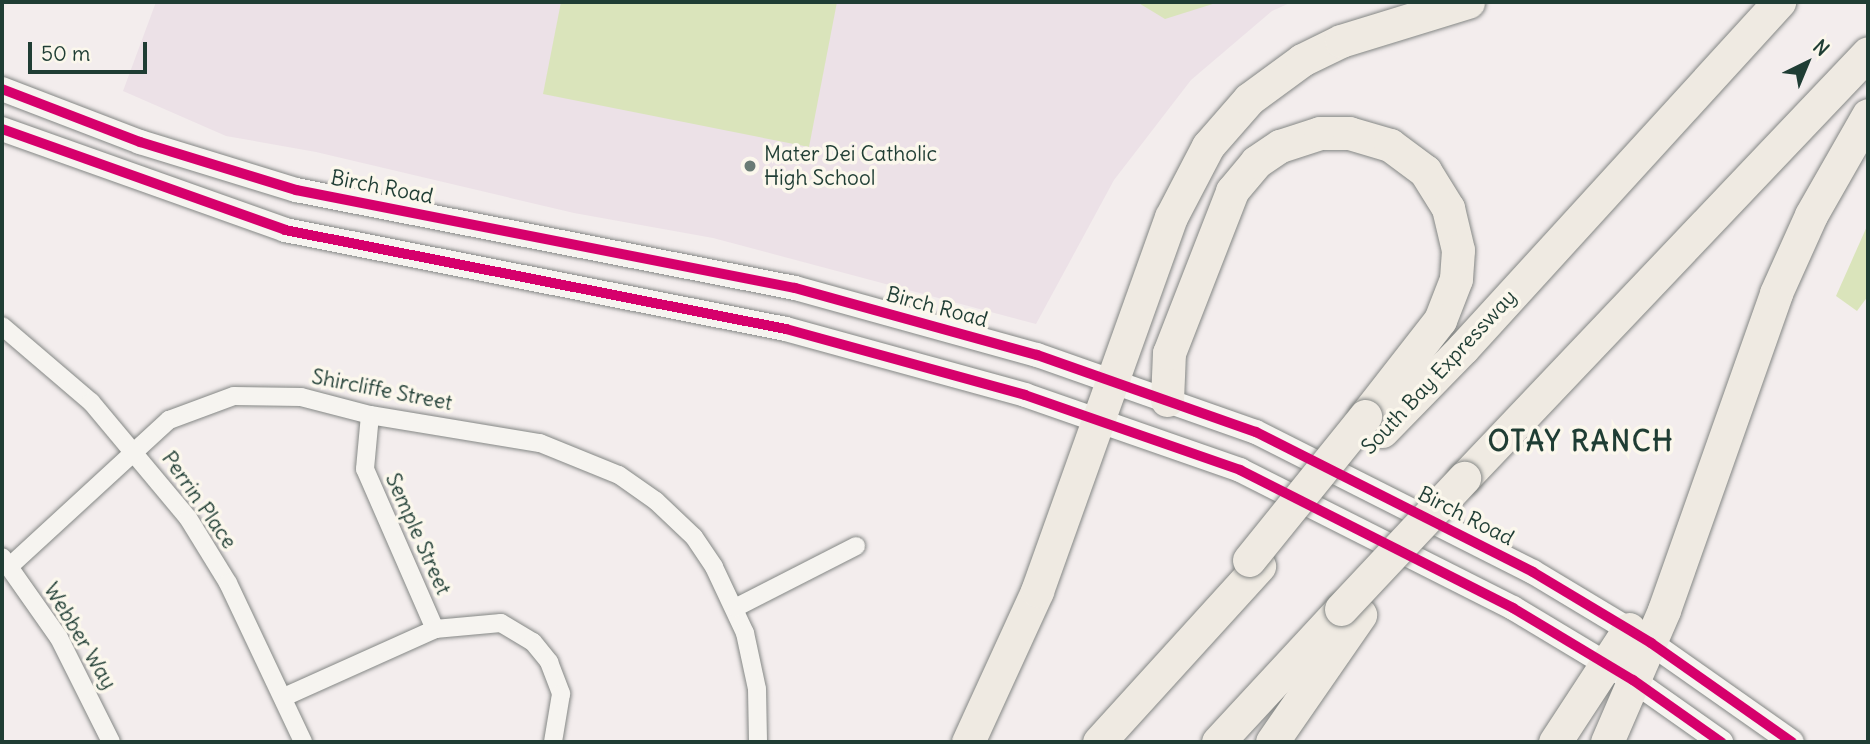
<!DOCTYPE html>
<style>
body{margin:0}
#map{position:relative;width:1870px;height:744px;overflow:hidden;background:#f3eded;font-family:Delius,sans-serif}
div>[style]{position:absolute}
.built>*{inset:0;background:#ece1e7}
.green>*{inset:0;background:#dae4bb}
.roads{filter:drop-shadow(0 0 2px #848785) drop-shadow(0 0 2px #848785)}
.minor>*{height:18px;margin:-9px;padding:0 9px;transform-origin:9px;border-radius:9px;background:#f6f4f0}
.secondary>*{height:24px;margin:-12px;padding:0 12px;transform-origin:12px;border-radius:12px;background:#f6f4f0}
.motorway>*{height:33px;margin:-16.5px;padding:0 16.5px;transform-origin:16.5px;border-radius:16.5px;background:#efeae2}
.bridges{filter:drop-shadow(0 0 2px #848785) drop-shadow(0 0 2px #848785)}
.motorway-bridge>*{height:33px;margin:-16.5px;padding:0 16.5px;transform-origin:16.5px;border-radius:16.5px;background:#efeae2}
.cycleway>*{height:10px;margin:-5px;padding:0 5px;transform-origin:5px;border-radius:5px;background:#d6006c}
.dots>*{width:19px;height:19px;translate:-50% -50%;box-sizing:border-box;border:4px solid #fbf7ec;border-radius:50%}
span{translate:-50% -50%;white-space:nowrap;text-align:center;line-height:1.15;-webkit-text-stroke:7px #fbf7ec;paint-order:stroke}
.poi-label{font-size:21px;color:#1f3d34}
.left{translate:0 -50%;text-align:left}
.street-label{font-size:21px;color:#1f3d34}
.district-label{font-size:28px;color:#1f3d34;font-weight:700;letter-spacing:2px}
.frame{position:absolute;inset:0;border:4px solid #1f3d34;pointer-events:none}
.north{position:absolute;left:1772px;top:28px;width:70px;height:70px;-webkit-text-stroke:5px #fbf7ec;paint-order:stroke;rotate:43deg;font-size:19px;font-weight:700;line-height:28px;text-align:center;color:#1f3d34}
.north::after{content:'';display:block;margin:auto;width:24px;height:32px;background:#1f3d34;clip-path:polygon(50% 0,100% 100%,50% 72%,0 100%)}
.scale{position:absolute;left:28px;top:42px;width:119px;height:32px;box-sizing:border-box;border:4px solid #1f3d34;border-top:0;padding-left:9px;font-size:21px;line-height:24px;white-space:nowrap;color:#1f3d34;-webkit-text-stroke:5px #fbf7ec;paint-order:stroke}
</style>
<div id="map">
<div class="built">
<div style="clip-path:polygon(156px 2px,1292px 2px,1272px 11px,1191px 80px,1114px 180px,1036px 324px,713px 238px,574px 213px,316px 152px,226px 136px,123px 91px)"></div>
</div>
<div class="green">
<div style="clip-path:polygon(561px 2px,837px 2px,809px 147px,543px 94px)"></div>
<div style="clip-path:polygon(1137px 2px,1219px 2px,1165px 19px)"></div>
<div style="clip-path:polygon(1868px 224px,1868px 296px,1857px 311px,1836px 296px)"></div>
</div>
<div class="roads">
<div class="minor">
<div style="left:2px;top:326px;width:117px;rotate:40.5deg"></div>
<div style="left:91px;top:402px;width:151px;rotate:50.1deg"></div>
<div style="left:188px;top:518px;width:76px;rotate:58.4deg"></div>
<div style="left:228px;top:583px;width:176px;rotate:64.7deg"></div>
<div style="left:370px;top:415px;width:54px;rotate:95.3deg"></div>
<div style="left:365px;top:469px;width:175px;rotate:66.4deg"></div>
<div style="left:2px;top:557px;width:99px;rotate:54.9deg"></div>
<div style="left:59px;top:638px;width:116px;rotate:63.4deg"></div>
<div style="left:10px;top:566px;width:216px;rotate:-42.6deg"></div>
<div style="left:169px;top:420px;width:69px;rotate:-20.3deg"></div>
<div style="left:234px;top:396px;width:67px;rotate:0.9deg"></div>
<div style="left:301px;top:397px;width:71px;rotate:14.6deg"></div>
<div style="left:370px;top:415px;width:172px;rotate:9.4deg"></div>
<div style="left:540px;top:443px;width:85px;rotate:22.1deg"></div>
<div style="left:619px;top:475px;width:45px;rotate:35.1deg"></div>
<div style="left:656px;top:501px;width:52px;rotate:43.5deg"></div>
<div style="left:694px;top:537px;width:36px;rotate:56deg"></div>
<div style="left:714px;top:567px;width:73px;rotate:64.8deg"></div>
<div style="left:745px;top:633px;width:57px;rotate:77.9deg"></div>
<div style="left:757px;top:689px;width:53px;rotate:88.9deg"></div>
<div style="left:735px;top:608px;width:136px;rotate:-27.1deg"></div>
<div style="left:284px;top:697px;width:166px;rotate:-24.2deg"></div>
<div style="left:435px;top:629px;width:66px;rotate:-5.2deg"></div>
<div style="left:501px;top:623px;width:37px;rotate:31deg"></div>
<div style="left:533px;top:642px;width:26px;rotate:51deg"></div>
<div style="left:549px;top:662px;width:34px;rotate:69deg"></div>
<div style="left:561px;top:694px;width:49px;rotate:99.5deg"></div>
</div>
<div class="secondary">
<div style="left:2px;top:89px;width:148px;rotate:21deg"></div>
<div style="left:140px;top:142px;width:163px;rotate:17.1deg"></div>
<div style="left:296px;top:190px;width:509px;rotate:11.11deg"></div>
<div style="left:795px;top:288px;width:251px;rotate:15.5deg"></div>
<div style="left:1037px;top:355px;width:232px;rotate:19.4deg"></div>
<div style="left:1256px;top:432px;width:310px;rotate:26.8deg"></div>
<div style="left:1533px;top:572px;width:138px;rotate:31deg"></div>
<div style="left:1651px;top:643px;width:172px;rotate:35.1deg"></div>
<div style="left:2px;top:129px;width:300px;rotate:19.6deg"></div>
<div style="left:285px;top:230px;width:511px;rotate:11.18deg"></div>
<div style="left:786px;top:329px;width:248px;rotate:15.4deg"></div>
<div style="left:1025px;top:395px;width:228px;rotate:19.2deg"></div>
<div style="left:1240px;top:470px;width:306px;rotate:26.8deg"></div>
<div style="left:1513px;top:608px;width:140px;rotate:31deg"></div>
<div style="left:1633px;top:680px;width:108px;rotate:35.2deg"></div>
</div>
<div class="motorway">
<div style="left:1167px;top:400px;width:47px;rotate:-87.6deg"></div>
<div style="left:1169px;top:353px;width:174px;rotate:-68.7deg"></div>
<div style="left:1232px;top:191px;width:38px;rotate:-50deg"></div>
<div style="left:1256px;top:162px;width:29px;rotate:-34deg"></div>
<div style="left:1280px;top:146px;width:42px;rotate:-18deg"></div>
<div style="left:1320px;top:133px;width:29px"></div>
<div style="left:1349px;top:133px;width:43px;rotate:16.3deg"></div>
<div style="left:1390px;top:145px;width:44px;rotate:36.6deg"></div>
<div style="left:1425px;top:171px;width:44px;rotate:58.1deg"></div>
<div style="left:1448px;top:208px;width:43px;rotate:76.6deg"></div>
<div style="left:1458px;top:250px;width:29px;rotate:94deg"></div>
<div style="left:1456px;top:279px;width:44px;rotate:111.3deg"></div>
<div style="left:1440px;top:320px;width:122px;rotate:128deg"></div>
<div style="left:1382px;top:431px;width:116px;rotate:-45.7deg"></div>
<div style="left:1463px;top:348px;width:469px;rotate:-47.6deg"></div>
<div style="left:1464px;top:478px;width:586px;rotate:-46.45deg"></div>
<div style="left:968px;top:742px;width:166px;rotate:-65.4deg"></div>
<div style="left:1037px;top:591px;width:397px;rotate:-70.3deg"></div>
<div style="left:1171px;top:217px;width:80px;rotate:-62.5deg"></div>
<div style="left:1208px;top:146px;width:62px;rotate:-48.9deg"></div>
<div style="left:1249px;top:99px;width:66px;rotate:-36.3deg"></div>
<div style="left:1302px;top:60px;width:43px;rotate:-26deg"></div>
<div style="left:1341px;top:41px;width:133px;rotate:-17.1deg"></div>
<div style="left:1099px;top:742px;width:238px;rotate:-47.7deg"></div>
<div style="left:1218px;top:742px;width:181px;rotate:-47.2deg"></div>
<div style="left:1272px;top:742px;width:155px;rotate:-55.3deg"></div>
<div style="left:1555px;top:742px;width:135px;rotate:-56.8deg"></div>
<div style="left:1607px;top:742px;width:144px;rotate:-66.6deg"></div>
<div style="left:1664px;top:610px;width:336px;rotate:-70.5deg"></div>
<div style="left:1776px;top:293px;width:85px;rotate:-65.8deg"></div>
<div style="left:1811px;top:215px;width:115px;rotate:-60.3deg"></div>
</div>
</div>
<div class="bridges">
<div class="motorway-bridge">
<div style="left:1249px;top:560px;width:185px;rotate:-51.1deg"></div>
<div style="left:1341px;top:609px;width:180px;rotate:-46.8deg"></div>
</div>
</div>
<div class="cycleway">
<div style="left:2px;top:89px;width:148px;rotate:21deg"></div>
<div style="left:140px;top:142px;width:163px;rotate:17.1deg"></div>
<div style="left:296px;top:190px;width:509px;rotate:11.11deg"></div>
<div style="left:795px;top:288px;width:251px;rotate:15.5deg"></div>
<div style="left:1037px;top:355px;width:232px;rotate:19.4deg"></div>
<div style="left:1256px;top:432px;width:310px;rotate:26.8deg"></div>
<div style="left:1533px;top:572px;width:138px;rotate:31deg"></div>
<div style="left:1651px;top:643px;width:172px;rotate:35.1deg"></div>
<div style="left:2px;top:129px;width:300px;rotate:19.6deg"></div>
<div style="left:285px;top:230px;width:511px;rotate:11.18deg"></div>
<div style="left:786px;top:329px;width:248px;rotate:15.4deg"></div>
<div style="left:1025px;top:395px;width:228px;rotate:19.2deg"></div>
<div style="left:1240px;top:470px;width:306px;rotate:26.8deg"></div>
<div style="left:1513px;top:608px;width:140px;rotate:31deg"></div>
<div style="left:1633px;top:680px;width:108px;rotate:35.2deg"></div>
</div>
<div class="dots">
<div style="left:750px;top:166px;background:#697b75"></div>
</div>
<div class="poi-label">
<span class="left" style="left:764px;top:166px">Mater Dei Catholic<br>High School</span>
</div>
<div class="street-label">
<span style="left:382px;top:187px;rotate:11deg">Birch Road</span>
<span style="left:937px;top:307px;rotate:15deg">Birch Road</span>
<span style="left:1439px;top:372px;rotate:-47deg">South Bay Expressway</span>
<span style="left:382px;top:390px;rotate:11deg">Shircliffe Street</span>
<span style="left:199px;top:500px;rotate:55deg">Perrin Place</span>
<span style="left:1466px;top:516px;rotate:27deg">Birch Road</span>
<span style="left:418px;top:534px;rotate:66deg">Semple Street</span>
<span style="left:80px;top:636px;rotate:59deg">Webber Way</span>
</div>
<div class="district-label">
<span style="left:1581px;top:441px">OTAY RANCH</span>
</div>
<div class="frame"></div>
<div class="north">N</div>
<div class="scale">50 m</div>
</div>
